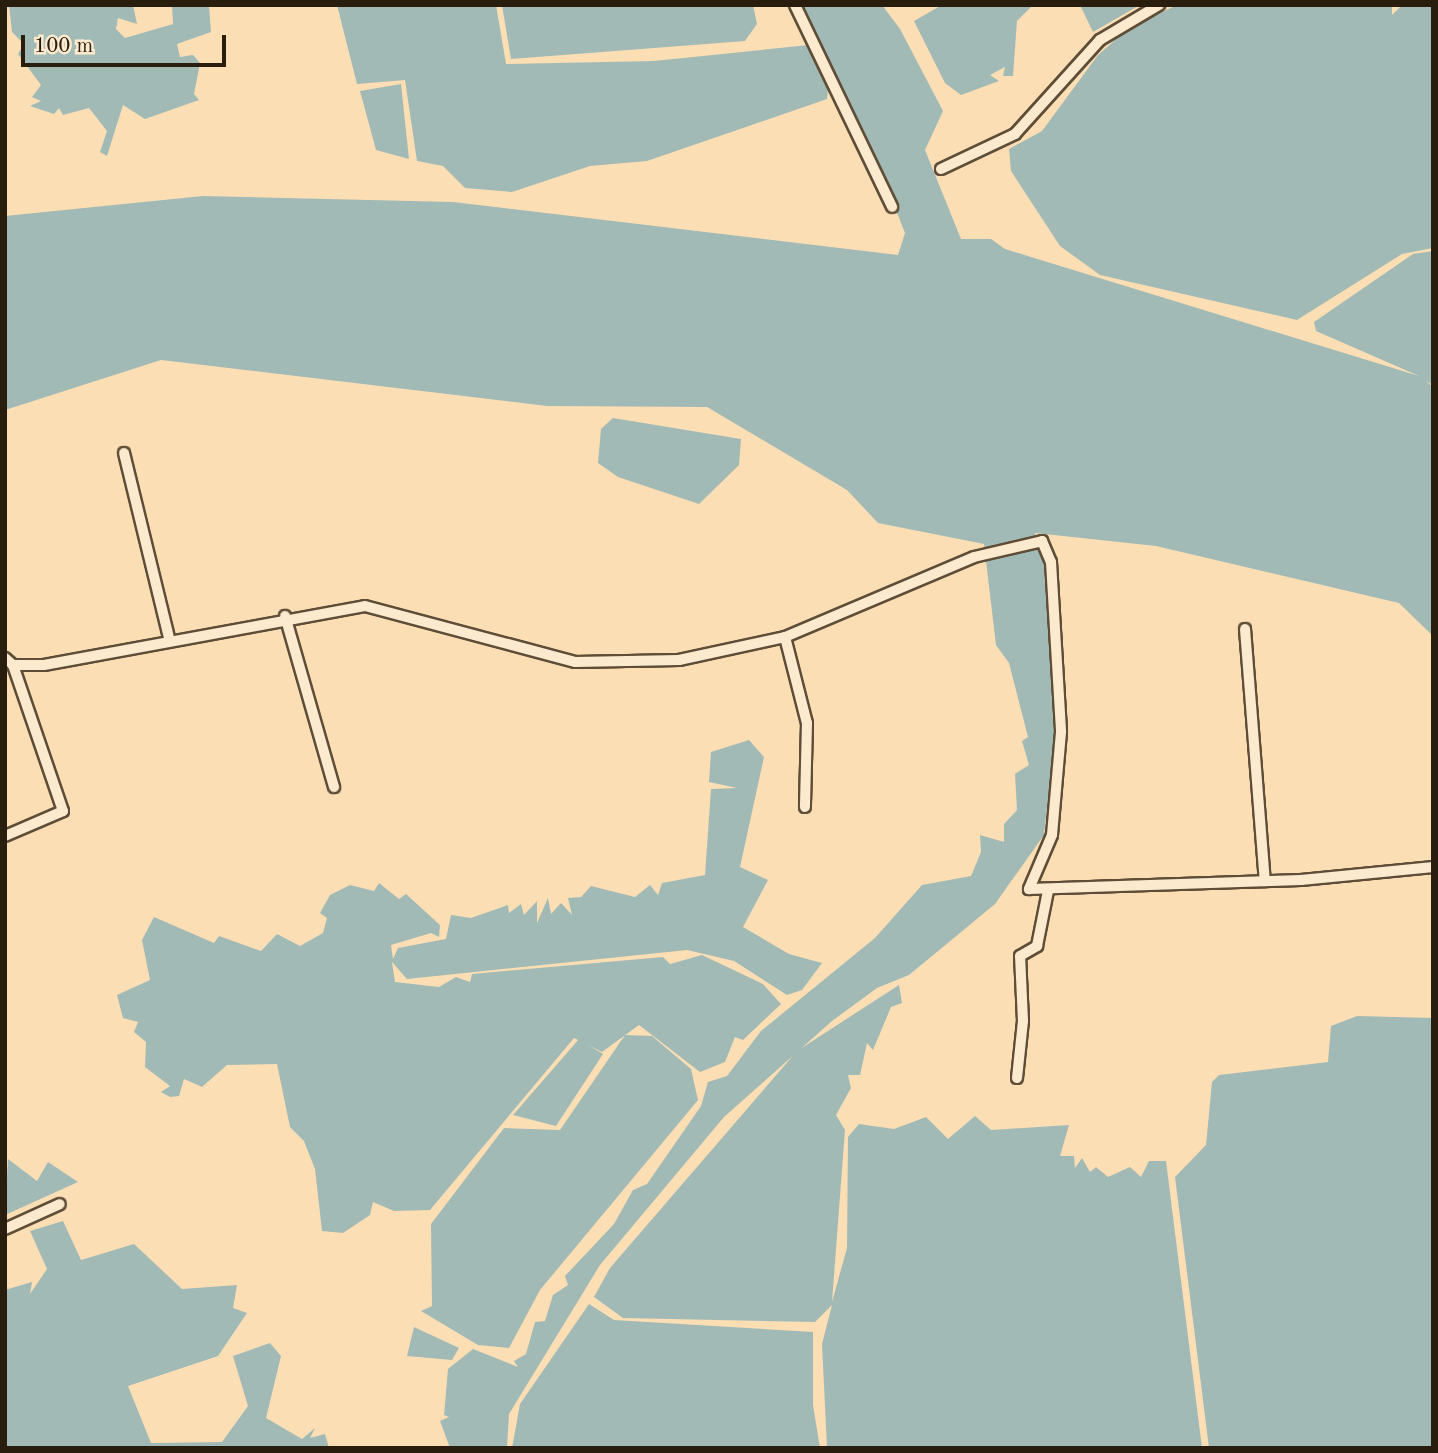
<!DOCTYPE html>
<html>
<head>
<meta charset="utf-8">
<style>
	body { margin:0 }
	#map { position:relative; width:1438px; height:1453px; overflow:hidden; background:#fbdeb4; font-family:"Old Standard TT",serif }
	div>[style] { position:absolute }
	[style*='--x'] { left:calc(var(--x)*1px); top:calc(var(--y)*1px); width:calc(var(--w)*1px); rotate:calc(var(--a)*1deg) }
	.water>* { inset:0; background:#a2bab6 }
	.roads { filter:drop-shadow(2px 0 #5e4d37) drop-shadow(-2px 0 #5e4d37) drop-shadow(0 2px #5e4d37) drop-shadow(0 -2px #5e4d37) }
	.minor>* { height:10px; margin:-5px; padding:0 5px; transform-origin:5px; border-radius:5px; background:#fceace }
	span { translate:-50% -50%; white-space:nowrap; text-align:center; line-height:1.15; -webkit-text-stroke:5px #fceace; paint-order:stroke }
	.frame { position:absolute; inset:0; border:7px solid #291d0d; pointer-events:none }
	.scale { position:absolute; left:21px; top:35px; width:205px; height:32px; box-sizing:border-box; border:4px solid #291d0d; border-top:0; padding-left:9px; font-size:21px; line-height:24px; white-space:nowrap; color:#291d0d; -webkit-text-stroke:5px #fceace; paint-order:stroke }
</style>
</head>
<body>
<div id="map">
	<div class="water">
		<i style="clip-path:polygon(9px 5px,133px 5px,137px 24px,118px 18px,116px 29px,125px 38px,173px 24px,172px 5px,209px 6px,211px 32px,177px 44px,180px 57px,193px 55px,200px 63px,194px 94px,199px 100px,145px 119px,123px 105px,107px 156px,100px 152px,107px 131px,89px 108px,63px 115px,59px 108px,54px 114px,30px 106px,41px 101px,32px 97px,41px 85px,18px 54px,24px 44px,12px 32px)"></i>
		<i style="clip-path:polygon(337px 5px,496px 5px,506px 64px,654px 61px,809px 45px,829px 80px,827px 99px,647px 161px,590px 166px,512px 192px,465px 188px,443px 166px,417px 161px,405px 80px,357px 84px)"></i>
		<i style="clip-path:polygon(502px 5px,753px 5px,757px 24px,745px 41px,511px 59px)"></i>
		<i style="clip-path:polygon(790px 5px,882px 5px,900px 29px,943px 111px,925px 150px,961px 239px,991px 239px,1005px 249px,1419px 376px,1316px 331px,1314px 322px,1413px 254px,1433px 251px,1433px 385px,1426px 381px,1433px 387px,1433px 636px,1399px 603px,1156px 546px,1035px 533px,1045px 562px,1059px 699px,1044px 835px,995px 904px,909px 975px,877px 988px,832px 1021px,724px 1117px,600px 1265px,509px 1414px,507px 1448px,450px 1448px,440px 1421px,449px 1417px,444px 1415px,448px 1369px,473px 1349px,518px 1367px,514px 1361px,526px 1354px,535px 1322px,545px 1321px,553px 1295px,568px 1285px,565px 1276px,614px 1224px,633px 1190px,647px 1184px,701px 1106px,708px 1082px,727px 1076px,761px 1031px,875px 938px,922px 885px,971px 876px,981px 852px,980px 835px,1004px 842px,1004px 824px,1017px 810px,1015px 774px,1029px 765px,1022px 741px,1028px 737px,1009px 663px,996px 645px,984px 544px,878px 523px,847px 490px,707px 407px,547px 406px,161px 360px,5px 410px,5px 216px,203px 196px,453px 202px,898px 255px,905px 233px,872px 149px)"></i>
		<i style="clip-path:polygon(942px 5px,1033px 5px,1017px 21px,1013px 76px,1003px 76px,1005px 67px,990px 75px,999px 81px,961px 95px,945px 83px,914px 21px)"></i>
		<i style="clip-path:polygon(1080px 5px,1140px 5px,1093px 32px)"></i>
		<i style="clip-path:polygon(1177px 5px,1392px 5px,1392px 15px,1402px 5px,1433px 5px,1433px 248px,1402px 254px,1297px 320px,1100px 275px,1060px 246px,1011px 171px,1009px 149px,1042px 131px,1098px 55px,1130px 27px)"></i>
		<i style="clip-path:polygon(401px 84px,409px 159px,376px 150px,360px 91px)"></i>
		<i style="clip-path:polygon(613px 418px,741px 439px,739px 465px,699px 504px,618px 477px,598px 463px,601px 429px)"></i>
		<i style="clip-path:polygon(749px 740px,764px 757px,740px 867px,768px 880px,743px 927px,789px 954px,822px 963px,802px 990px,787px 995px,734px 961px,687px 950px,407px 979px,392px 962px,395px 982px,439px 987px,456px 977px,470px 982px,472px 974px,663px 957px,670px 964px,702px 955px,763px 984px,781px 1004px,743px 1040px,735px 1037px,725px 1062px,700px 1072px,639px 1025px,602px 1052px,574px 1038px,430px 1210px,394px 1211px,373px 1202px,370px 1215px,343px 1233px,322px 1231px,315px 1169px,304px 1141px,290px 1127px,277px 1064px,227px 1065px,202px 1087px,184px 1079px,179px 1096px,170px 1097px,161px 1092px,170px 1086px,145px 1067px,146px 1042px,134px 1032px,138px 1022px,123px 1018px,117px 995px,150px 980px,142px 940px,154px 917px,214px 943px,219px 936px,261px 951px,277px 934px,300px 946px,323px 933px,327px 918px,320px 913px,330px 895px,350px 885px,374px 891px,379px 883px,399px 899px,406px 894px,440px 925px,439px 937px,431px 933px,391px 945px,393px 959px,398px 948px,446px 939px,451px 915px,471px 918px,508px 905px,509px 913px,521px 904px,524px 915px,537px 901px,537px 923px,548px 898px,551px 914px,561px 903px,572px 915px,568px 898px,581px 897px,591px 886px,635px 897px,650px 885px,658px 895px,662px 883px,705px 875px,711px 789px,737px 788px,709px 782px,711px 752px)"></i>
		<i style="clip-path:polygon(899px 985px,902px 1003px,891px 1007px,873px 1050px,867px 1043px,860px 1075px,848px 1075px,851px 1088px,836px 1115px,845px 1130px,832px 1302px,847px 1248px,848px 1137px,859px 1124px,894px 1129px,926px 1117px,948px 1139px,975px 1116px,991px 1130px,1069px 1125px,1060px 1156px,1074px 1156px,1075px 1168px,1082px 1158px,1090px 1172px,1096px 1167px,1108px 1177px,1130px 1167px,1141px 1177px,1149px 1161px,1166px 1161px,1202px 1448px,827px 1448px,822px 1344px,832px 1305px,815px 1322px,623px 1318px,594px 1297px,610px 1268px,797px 1051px)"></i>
		<i style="clip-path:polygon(1357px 1016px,1433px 1018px,1433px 1448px,1209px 1448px,1175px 1177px,1206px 1145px,1212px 1082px,1219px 1075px,1328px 1062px,1331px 1026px)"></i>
		<i style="clip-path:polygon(625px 1035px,652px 1036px,691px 1069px,698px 1100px,540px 1290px,509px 1348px,478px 1345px,421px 1311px,432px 1306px,431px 1224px,504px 1128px,560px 1130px)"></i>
		<i style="clip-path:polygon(579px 1039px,603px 1054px,556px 1126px,513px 1115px)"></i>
		<i style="clip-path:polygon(8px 1159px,37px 1181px,48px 1162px,78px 1182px,5px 1215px)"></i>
		<i style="clip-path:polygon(63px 1221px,81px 1260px,134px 1244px,182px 1289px,237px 1285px,233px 1308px,247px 1313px,218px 1356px,128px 1386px,151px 1443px,222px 1442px,248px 1406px,233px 1356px,270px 1343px,281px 1356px,266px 1418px,302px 1439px,315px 1428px,310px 1438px,325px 1434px,329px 1448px,5px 1448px,5px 1290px,32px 1282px,30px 1294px,47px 1269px,30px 1231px)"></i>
		<i style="clip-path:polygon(589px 1304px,614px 1320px,813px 1332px,813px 1405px,820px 1448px,512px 1448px,520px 1404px)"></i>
		<i style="clip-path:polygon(414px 1327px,459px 1348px,452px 1360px,407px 1356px)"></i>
	</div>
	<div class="roads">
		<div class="minor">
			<i style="--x:795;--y:5;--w:224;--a:64.3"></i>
			<i style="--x:941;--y:169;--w:82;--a:-25.3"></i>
			<i style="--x:1015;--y:134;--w:127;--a:-47.9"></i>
			<i style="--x:1100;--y:40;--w:69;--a:-30.7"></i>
			<i style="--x:124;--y:453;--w:190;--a:76.3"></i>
			<i style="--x:285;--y:616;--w:178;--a:74"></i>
			<i style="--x:1245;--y:629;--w:253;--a:85.5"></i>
			<i style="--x:785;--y:637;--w:89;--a:75.7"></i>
			<i style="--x:807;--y:723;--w:84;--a:91.4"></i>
			<i style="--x:5;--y:658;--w:11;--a:41"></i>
			<i style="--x:13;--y:665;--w:31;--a:0"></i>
			<i style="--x:44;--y:665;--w:326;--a:-10.4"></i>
			<i style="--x:365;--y:606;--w:217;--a:14.9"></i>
			<i style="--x:575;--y:662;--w:104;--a:-1.1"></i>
			<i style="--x:679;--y:660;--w:108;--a:-12.2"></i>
			<i style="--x:785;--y:637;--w:205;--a:-22.9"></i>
			<i style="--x:974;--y:557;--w:70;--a:-13.2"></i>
			<i style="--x:1042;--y:541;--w:23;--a:67"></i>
			<i style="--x:1051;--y:562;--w:170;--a:86.6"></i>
			<i style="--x:1061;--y:732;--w:103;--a:95"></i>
			<i style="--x:1052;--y:835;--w:59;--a:113.1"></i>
			<i style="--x:1029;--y:889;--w:272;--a:-1.9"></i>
			<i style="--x:1301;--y:880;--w:133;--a:-5.6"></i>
			<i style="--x:5;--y:836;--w:63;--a:-23.3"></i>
			<i style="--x:63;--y:811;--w:154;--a:-108.9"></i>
			<i style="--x:1017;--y:1078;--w:57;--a:-84"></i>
			<i style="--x:1023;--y:1021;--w:65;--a:-92.6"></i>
			<i style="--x:1020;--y:956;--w:20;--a:-30"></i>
			<i style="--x:1037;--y:946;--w:56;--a:-78.7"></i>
			<i style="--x:5;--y:1229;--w:60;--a:-24.4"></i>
		</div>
	</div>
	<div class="frame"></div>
	<div class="scale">100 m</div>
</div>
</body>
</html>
